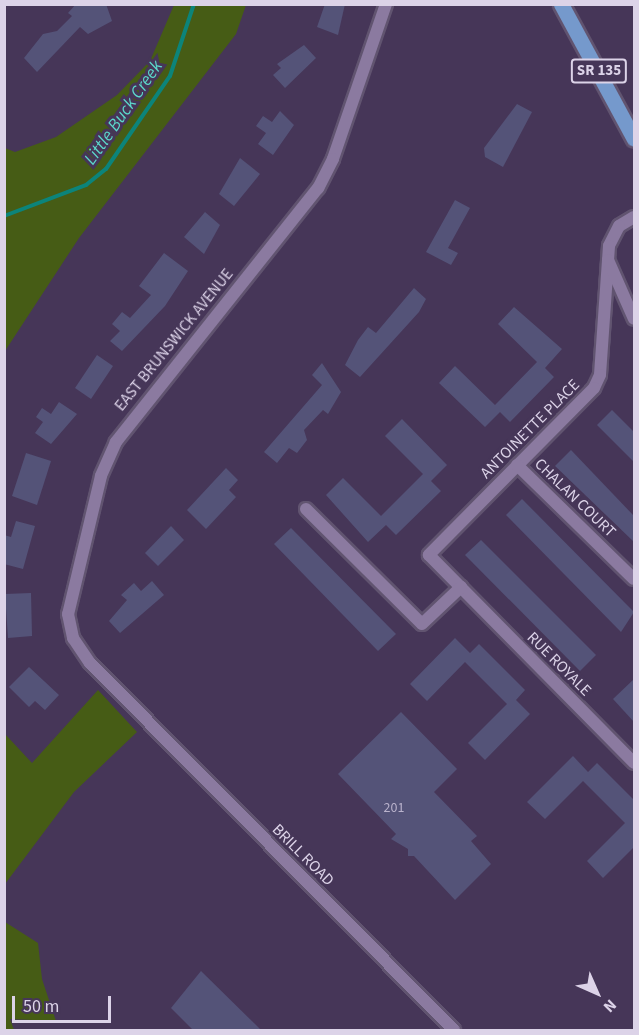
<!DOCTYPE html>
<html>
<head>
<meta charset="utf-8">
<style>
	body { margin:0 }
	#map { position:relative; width:639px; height:1035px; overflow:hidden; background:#463658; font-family:"Source Sans 3",sans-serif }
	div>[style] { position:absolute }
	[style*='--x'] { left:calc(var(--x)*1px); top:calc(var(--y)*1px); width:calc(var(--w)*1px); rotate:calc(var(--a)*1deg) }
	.green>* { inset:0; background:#465c15 }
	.stream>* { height:4px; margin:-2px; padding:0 2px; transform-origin:2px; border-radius:2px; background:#0c847a }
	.building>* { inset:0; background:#545378 }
	.roads { filter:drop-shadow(2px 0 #615470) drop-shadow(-2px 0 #615470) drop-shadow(0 2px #615470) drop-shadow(0 -2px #615470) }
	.minor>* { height:12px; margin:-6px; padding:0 6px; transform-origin:6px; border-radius:6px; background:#8b7aa0 }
	.primary>* { height:15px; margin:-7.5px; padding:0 7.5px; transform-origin:7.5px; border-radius:7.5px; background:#7599cc }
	span { translate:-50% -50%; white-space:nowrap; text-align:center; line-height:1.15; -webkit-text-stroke:6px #463658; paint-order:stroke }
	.number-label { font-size:14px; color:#bab3cc }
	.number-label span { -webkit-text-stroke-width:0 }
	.shield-label span { padding:2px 4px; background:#463658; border:2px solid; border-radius:4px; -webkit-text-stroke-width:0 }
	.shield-label { font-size:15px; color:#dcd3e8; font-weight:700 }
	.street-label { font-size:16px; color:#dcd3e8 }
	.water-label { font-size:18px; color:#5cd9cb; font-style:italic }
	.frame { position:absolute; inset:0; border:6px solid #dcd3e8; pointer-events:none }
	.north { position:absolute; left:567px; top:963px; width:60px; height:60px; -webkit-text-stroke:4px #463658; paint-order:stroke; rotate:135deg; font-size:16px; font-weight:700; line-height:24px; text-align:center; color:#dcd3e8 }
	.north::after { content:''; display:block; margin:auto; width:21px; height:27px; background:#dcd3e8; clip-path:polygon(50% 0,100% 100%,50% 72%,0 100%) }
	.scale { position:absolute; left:12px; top:996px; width:99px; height:27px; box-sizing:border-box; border:3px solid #dcd3e8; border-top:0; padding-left:8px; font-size:18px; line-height:21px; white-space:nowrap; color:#dcd3e8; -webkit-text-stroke:4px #463658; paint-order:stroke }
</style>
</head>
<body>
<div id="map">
	<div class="green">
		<i style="clip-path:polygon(174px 5px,246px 5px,236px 34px,79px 238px,5px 351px,5px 148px,15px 152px,56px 137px,117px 95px,150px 61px)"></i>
		<i style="clip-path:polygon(98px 690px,137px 732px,74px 792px,5px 884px,5px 734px,32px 763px)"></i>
		<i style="clip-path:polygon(5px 922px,38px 943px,42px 979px,56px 1021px,10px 1019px,14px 1030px,5px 1030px)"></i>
	</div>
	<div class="stream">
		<i style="--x:4;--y:216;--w:88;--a:-20.7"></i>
		<i style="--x:86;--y:185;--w:26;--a:-39"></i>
		<i style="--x:106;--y:169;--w:113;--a:-55.5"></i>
		<i style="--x:170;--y:76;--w:76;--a:-71.6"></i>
	</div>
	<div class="building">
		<i style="clip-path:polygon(76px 4px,106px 4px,112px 21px,88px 34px,80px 27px,37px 72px,24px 58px,43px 34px,57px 31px,72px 16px,68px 13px)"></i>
		<i style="clip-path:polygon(325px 4px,345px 4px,338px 35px,317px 27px)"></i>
		<i style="clip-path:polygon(304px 45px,316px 58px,285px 88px,273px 75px,281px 68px,277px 64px)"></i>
		<i style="clip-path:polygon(517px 104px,532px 112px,503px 167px,485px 157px,484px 148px)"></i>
		<i style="clip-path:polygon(280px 111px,294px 125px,273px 155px,258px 144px,266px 133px,256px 126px,263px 116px,272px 122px)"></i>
		<i style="clip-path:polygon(240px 158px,260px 174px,234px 206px,219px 194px)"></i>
		<i style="clip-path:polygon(455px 200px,470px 208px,448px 248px,458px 253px,451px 265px,426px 252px)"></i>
		<i style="clip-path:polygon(205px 212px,220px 225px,204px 254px,184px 237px)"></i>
		<i style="clip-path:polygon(164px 253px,188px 271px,165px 306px,122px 351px,110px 341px,120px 331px,112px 324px,122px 312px,130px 318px,151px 295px,139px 286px)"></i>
		<i style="clip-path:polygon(414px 288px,426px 299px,419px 312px,360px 377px,345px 365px,358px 340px,368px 327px,376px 333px)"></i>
		<i style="clip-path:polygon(514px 307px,562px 349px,545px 368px,554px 377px,510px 422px,500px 412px,485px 427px,439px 383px,455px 366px,495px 405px,537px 362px,498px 324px)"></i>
		<i style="clip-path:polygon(97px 355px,113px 366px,91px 399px,75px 388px)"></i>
		<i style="clip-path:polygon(322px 363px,341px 392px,328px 414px,323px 410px,304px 430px,307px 440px,297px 453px,289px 448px,277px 463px,264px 452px,322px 385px,312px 375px)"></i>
		<i style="clip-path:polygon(59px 402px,77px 414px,51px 444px,35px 433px,43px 422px,36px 417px,42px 408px,51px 414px)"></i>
		<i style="clip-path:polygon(612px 410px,634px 432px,634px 462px,597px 425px)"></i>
		<i style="clip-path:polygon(402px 419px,447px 465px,431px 481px,441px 491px,396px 535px,386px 525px,368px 542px,326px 495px,343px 478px,381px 516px,423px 474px,385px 436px)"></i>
		<i style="clip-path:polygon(571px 450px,634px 516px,634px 542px,555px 466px)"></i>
		<i style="clip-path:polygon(26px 453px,51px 461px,37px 505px,12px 496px)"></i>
		<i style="clip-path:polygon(226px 468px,238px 480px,229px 490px,236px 497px,206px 529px,187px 510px)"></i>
		<i style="clip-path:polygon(522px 499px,634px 612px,621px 632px,506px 515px)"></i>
		<i style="clip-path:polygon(16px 521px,35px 526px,23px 569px,4px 564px,4px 535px,11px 537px)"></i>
		<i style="clip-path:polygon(171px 526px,184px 540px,158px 566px,145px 553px)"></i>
		<i style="clip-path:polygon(291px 528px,396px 634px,378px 651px,274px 544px)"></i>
		<i style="clip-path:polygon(481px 540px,596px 655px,580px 671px,465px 555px)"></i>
		<i style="clip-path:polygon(152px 581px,164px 595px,120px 633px,109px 621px,127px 600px,121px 595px,134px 583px,141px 591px)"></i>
		<i style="clip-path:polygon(31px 593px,32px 636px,8px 638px,5px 594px)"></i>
		<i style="clip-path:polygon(455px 638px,470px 653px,479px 644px,525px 690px,516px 700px,530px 714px,485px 760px,468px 743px,507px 704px,465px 662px,427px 701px,410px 684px)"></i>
		<i style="clip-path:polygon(29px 667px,59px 695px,45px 710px,35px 701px,29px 707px,9px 687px)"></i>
		<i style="clip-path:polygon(634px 679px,634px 722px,613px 699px)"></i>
		<i style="clip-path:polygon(401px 712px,457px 769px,434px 792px,477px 836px,471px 841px,491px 864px,455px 900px,414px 856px,408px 856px,408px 849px,391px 839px,396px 834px,338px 774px)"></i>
		<i style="clip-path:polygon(573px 756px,588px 772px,597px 763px,634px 800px,634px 847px,603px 878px,587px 861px,625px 823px,583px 781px,545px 819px,527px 802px)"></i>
		<i style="clip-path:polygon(201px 971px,261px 1030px,193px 1030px,171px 1008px)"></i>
	</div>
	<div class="roads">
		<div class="minor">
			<i style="--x:386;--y:4;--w:164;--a:108.9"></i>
			<i style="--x:333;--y:159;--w:33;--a:117"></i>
			<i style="--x:318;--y:188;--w:325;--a:128.5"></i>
			<i style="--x:116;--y:442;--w:37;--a:114"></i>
			<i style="--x:101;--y:476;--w:142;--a:103.4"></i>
			<i style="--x:68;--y:614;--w:25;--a:78"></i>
			<i style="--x:73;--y:638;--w:30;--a:56"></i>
			<i style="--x:90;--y:663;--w:517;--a:45.24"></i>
			<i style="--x:634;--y:217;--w:17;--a:149"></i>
			<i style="--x:619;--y:226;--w:22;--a:117"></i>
			<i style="--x:609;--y:246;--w:129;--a:94"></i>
			<i style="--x:600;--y:375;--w:14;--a:115"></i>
			<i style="--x:594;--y:388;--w:235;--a:134.7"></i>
			<i style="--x:429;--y:555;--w:292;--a:45.4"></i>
			<i style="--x:608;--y:260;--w:64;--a:66.2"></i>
			<i style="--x:517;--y:465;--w:163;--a:44.3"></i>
			<i style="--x:306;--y:509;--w:163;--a:44.8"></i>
			<i style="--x:422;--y:624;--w:54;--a:-43.5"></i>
		</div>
		<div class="primary">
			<i style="--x:561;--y:4;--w:153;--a:61.6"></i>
		</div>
	</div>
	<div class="number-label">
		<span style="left:394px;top:808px">201</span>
	</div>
	<div class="shield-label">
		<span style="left:599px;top:71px">SR 135</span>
	</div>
	<div class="street-label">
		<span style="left:174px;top:340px;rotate:-51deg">EAST BRUNSWICK AVENUE</span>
		<span style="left:530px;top:429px;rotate:-45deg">ANTOINETTE PLACE</span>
		<span style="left:575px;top:498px;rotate:44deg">CHALAN COURT</span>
		<span style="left:559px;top:664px;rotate:45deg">RUE ROYALE</span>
		<span style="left:303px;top:855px;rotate:45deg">BRILL ROAD</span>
	</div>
	<div class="water-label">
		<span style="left:124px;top:113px;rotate:-55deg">Little Buck Creek</span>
	</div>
	<div class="frame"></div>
	<div class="north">N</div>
	<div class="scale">50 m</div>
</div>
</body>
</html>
